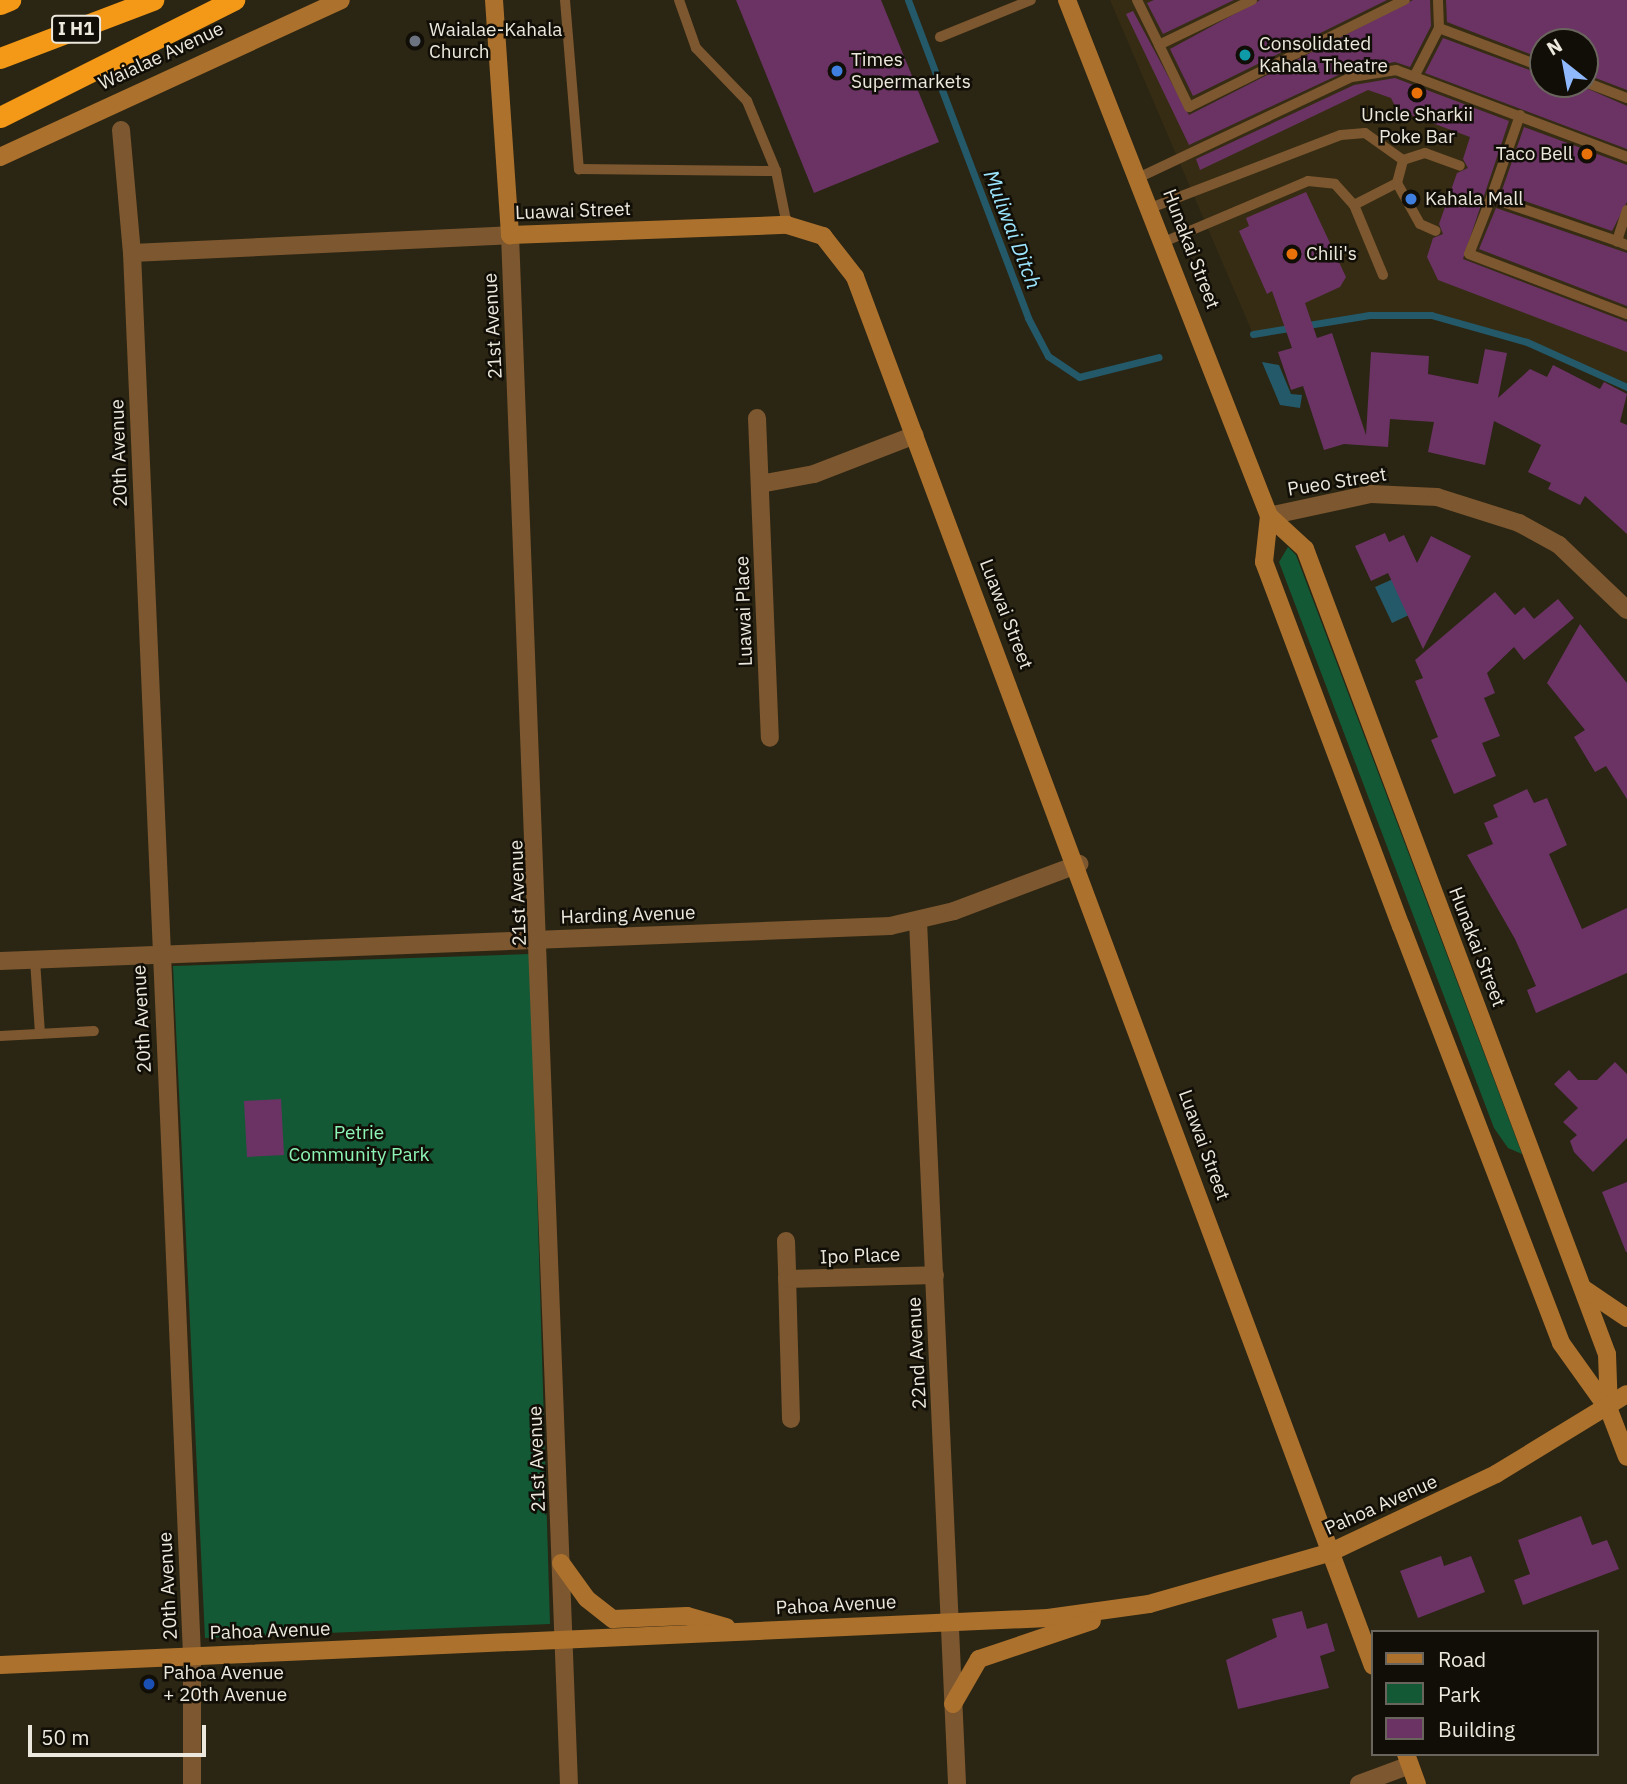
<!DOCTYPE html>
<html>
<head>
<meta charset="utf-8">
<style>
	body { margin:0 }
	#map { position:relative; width:1627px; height:1784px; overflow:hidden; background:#2b2513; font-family:"IBM Plex Sans",sans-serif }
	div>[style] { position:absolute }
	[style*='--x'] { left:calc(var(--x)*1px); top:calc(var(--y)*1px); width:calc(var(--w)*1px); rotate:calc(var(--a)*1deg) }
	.built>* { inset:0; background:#352c13 }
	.green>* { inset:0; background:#135935 }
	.water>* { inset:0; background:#245969 }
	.stream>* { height:7px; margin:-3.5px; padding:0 3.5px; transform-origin:3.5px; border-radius:3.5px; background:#245969 }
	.building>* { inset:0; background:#6a3364 }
	.lane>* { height:10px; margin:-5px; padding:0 5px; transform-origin:5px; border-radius:5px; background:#7c572f }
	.street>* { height:18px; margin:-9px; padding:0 9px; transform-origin:9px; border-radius:9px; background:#7c572f }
	.secondary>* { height:18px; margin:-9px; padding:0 9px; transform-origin:9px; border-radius:9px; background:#ac712d }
	.highway>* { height:21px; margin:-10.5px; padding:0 10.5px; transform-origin:10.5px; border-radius:10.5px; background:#f49817 }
	.dots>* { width:19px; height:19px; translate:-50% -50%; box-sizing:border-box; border:4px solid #110e07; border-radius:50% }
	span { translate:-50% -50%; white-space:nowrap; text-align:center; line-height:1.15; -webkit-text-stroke:5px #110e07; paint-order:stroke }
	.shield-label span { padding:2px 5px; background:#110e07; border:2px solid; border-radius:5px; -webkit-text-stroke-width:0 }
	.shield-label { font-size:18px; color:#ece8dd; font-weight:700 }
	.poi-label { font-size:19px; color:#ece8dd }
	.left { translate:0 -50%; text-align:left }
	.right { translate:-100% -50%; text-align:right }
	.street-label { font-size:19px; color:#ece8dd }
	.park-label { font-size:19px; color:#8df5b5 }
	.water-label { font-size:21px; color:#9de6ff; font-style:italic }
	.legend { position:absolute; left:1371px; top:1630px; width:228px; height:126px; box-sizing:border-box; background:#110e07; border:2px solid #69655d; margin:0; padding:9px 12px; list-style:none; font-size:21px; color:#ece8dd }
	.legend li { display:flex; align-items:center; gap:14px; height:35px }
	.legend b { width:35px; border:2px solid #69655d }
	.north { position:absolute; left:1529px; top:28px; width:70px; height:70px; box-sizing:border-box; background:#110e07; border:2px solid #69655d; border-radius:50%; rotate:329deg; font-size:19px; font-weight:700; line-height:28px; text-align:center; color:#ece8dd }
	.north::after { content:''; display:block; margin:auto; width:24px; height:32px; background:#8fb8fd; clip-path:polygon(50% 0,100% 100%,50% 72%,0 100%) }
	.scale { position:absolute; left:28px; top:1725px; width:178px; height:32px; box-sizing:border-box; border:4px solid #ece8dd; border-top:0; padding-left:9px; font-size:21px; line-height:24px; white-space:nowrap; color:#ece8dd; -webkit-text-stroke:5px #110e07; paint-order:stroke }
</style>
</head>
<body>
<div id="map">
	<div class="built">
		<i style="clip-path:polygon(evenodd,1110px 0,1627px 0,1627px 387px,1527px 342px,1431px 315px,1369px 315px,1253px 334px,1110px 0,1543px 42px,1585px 42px,1585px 84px,1543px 84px,1543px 42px)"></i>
	</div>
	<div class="green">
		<i style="clip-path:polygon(1288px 547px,1296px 555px,1522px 1154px,1508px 1148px,1494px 1128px,1279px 562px)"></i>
		<i style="clip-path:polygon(530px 954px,550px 1624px,205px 1638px,173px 966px)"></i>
	</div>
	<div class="water">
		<i style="clip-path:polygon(1262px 362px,1279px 365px,1291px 394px,1302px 395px,1300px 408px,1280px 405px)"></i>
		<i style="clip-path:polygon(1393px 579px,1409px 615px,1392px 623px,1375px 587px)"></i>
	</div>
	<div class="stream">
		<i style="--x:908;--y:0;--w:340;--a:69.3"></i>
		<i style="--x:1028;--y:318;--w:43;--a:62.2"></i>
		<i style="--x:1048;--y:356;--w:37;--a:34"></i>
		<i style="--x:1079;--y:377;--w:82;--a:-14"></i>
		<i style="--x:1253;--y:334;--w:118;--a:-9.3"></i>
		<i style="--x:1369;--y:315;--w:62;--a:0"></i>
		<i style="--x:1431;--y:315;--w:100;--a:15.7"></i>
		<i style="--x:1527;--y:342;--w:110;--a:24.2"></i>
	</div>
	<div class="building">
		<i style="clip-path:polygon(736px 0,881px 0,939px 142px,814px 193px)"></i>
		<i style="clip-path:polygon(1154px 0,1234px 0,1163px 34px,1147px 3px)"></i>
		<i style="clip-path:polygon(1260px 0,1387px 0,1193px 96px,1170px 49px)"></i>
		<i style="clip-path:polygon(1413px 0,1430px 0,1431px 26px,1410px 67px,1395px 62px,1349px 70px,1189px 145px,1126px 14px,1133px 11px,1189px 115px)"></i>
		<i style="clip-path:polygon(1446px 0,1627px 0,1627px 90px,1585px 74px,1585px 42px,1543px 42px,1543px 59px,1447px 22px)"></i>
		<i style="clip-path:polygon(1443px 38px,1543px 75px,1543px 84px,1577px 84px,1627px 106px,1627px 149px,1425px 73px)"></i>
		<i style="clip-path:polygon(1395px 78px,1509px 121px,1463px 259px,1627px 322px,1627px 352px,1438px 280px,1427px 257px,1433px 238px,1443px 234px,1439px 224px,1457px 173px,1468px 168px,1463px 159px,1470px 137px,1397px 110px,1391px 98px,1368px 90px,1200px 170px,1196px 159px,1354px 85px)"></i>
		<i style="clip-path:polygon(1524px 127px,1627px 165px,1627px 202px,1612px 231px,1501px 193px)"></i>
		<i style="clip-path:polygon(1306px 192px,1346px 277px,1340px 287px,1305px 303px,1317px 338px,1332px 333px,1366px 435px,1371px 352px,1429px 356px,1428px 374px,1478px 384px,1485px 349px,1507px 353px,1498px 398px,1530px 369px,1547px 377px,1553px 365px,1600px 389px,1604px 382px,1627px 394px,1620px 422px,1627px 425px,1627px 534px,1585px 496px,1580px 505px,1548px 489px,1551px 483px,1528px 472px,1541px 445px,1494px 421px,1485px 465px,1428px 452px,1434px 422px,1390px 419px,1388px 447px,1344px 444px,1324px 450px,1303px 386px,1291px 390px,1278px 352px,1292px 348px,1272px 291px,1267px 294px,1239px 231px,1249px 226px,1246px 218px)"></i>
		<i style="clip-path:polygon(1496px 208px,1627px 253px,1627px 306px,1479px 249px)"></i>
		<i style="clip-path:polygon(1385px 533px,1389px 542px,1404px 535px,1417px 563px,1431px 536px,1471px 556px,1423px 649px,1388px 573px,1371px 581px,1355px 546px)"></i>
		<i style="clip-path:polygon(1495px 592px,1515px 615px,1524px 607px,1534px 619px,1558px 599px,1574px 618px,1524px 660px,1514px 647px,1487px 673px,1495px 693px,1484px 698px,1500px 736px,1482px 743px,1496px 776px,1454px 794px,1431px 740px,1438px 737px,1415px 681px,1423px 678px,1415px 660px)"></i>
		<i style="clip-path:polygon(1580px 624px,1627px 683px,1627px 799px,1606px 766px,1595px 772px,1574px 737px,1585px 730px,1547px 683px)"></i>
		<i style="clip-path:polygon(1527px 789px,1534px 803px,1547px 798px,1567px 845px,1549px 854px,1582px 929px,1627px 908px,1627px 973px,1536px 1013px,1527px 990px,1536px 986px,1515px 939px,1467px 855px,1493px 844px,1484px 823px,1498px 817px,1493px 805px)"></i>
		<i style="clip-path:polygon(1615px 1062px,1627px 1074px,1627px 1138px,1593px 1172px,1574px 1152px,1570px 1141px,1577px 1135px,1563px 1122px,1578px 1108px,1554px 1084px,1569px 1070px,1578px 1080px,1597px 1080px)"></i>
		<i style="clip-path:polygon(281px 1099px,284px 1155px,247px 1157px,244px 1101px)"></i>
		<i style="clip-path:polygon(1627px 1182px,1627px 1252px,1626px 1252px,1602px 1192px)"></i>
		<i style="clip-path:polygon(1581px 1516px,1592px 1545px,1607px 1540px,1619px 1569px,1523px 1605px,1514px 1580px,1530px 1574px,1518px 1540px)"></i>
		<i style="clip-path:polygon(1441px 1556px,1444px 1566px,1471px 1556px,1485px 1592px,1418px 1618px,1400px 1571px)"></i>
		<i style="clip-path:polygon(1302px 1611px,1307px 1629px,1327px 1623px,1335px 1651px,1320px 1656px,1329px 1688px,1238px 1709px,1226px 1660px,1277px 1637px,1272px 1619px)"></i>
	</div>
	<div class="lane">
		<i style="--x:565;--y:0;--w:170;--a:85.3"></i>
		<i style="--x:579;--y:169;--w:197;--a:0.6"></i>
		<i style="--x:679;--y:0;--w:51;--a:70.5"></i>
		<i style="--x:696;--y:48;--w:74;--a:46.1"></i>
		<i style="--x:747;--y:101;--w:76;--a:67.5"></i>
		<i style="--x:776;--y:171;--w:55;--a:78.5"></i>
		<i style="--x:1137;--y:0;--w:50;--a:63.9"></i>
		<i style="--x:1252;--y:0;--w:103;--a:154.2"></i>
		<i style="--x:1159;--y:45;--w:69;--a:64.2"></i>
		<i style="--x:1189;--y:107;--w:241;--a:-26.4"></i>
		<i style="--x:1438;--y:0;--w:28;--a:88"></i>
		<i style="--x:940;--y:37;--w:98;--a:-22.1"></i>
		<i style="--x:1415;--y:75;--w:53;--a:-62.9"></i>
		<i style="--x:1439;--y:28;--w:111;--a:20.6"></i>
		<i style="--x:1585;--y:82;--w:45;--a:20.9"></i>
		<i style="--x:1403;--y:160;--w:23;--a:-18"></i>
		<i style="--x:1425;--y:153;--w:37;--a:20"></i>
		<i style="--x:1140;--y:177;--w:234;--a:-25.3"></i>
		<i style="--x:1352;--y:77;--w:45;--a:-9"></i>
		<i style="--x:1396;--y:70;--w:247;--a:20.6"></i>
		<i style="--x:1397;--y:183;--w:47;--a:60.7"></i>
		<i style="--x:1420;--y:224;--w:17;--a:24"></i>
		<i style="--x:1491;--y:198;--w:88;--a:-70.7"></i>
		<i style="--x:1153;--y:207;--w:201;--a:-21"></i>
		<i style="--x:1341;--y:135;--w:24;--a:-5"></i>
		<i style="--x:1365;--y:133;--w:47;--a:35.4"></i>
		<i style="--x:1627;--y:210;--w:33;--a:108"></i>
		<i style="--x:1617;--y:241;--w:11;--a:22"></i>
		<i style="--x:1166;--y:241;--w:154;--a:-22.9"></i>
		<i style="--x:1308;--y:181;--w:27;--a:6"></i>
		<i style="--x:1335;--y:184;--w:28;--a:48"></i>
		<i style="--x:1617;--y:241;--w:133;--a:-161.2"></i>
		<i style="--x:1491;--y:198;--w:60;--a:111.4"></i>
		<i style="--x:1469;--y:254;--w:169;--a:20.8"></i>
		<i style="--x:1383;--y:275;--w:76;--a:-112.5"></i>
		<i style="--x:1354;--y:205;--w:48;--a:-27.1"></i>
		<i style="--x:1397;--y:183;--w:24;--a:-75"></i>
		<i style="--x:35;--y:960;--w:74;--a:86.1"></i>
		<i style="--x:0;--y:1036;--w:94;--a:-3"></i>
	</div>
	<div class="street">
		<i style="--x:121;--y:130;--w:123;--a:84.9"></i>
		<i style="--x:132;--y:253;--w:1403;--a:87.55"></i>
		<i style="--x:192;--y:1655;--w:129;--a:90"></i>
		<i style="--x:132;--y:253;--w:378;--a:-2.7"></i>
		<i style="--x:510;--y:235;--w:1550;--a:87.82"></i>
		<i style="--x:757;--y:418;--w:320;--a:87.7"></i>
		<i style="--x:760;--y:484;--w:55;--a:-10.5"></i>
		<i style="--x:814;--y:474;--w:108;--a:-21.1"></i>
		<i style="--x:1269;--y:516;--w:104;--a:-12.2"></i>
		<i style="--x:1371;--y:494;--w:66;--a:2.6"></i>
		<i style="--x:1437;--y:497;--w:86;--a:17.6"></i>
		<i style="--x:1519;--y:523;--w:46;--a:28.8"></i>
		<i style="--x:1559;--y:545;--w:94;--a:43.7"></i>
		<i style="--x:918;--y:921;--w:864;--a:87.41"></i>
		<i style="--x:0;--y:961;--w:891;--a:-2.25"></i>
		<i style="--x:890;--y:926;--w:66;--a:-13.2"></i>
		<i style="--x:954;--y:911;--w:134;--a:-20.6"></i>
		<i style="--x:786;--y:1241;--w:38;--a:88"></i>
		<i style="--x:791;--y:1419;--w:140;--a:-91.6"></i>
		<i style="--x:787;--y:1279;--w:148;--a:-1.5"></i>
		<i style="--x:1359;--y:1784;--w:54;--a:-20.4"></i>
	</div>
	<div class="secondary">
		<i style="--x:494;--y:0;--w:236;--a:86.1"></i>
		<i style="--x:510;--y:235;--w:277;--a:-2.1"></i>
		<i style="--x:787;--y:225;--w:38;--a:17"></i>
		<i style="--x:823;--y:236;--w:52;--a:52"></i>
		<i style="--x:855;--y:277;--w:1482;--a:69.55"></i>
		<i style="--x:1067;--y:0;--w:554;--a:68.62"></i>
		<i style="--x:1269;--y:516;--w:49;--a:42.5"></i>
		<i style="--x:1305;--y:549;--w:860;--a:69.44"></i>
		<i style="--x:1607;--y:1354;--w:56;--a:88"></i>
		<i style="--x:0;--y:157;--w:375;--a:-24.7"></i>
		<i style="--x:1269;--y:516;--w:46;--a:96.2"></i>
		<i style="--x:1264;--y:562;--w:389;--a:69.4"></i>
		<i style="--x:1401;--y:926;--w:447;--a:69"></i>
		<i style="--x:1561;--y:1343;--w:82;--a:54.4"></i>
		<i style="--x:1609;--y:1410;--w:50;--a:69"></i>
		<i style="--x:1584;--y:1289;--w:52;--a:34"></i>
		<i style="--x:561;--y:1563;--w:44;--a:54.2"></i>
		<i style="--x:587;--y:1599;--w:33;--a:38"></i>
		<i style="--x:613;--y:1619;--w:74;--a:-2.3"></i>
		<i style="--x:687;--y:1616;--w:41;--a:15.8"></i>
		<i style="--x:0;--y:1665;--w:1049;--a:-2.57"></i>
		<i style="--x:1048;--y:1618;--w:102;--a:-7.9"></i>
		<i style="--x:1149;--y:1604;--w:189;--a:-15.9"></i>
		<i style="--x:1331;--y:1552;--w:183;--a:-25.3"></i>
		<i style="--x:1496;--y:1474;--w:153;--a:-31.4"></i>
		<i style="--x:953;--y:1704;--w:52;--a:-60"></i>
		<i style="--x:979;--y:1659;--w:119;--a:-18.6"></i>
		<i style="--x:1406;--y:1754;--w:32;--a:70"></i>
	</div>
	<div class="highway">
		<i style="--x:0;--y:4;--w:11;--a:-22"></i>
		<i style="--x:0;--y:58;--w:164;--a:-20.8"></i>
		<i style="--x:0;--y:117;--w:262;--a:-26.6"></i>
	</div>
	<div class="dots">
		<i style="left:415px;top:41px;background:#6b7280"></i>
		<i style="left:1245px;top:55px;background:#0f9aa8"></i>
		<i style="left:837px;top:71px;background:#3f7fe0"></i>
		<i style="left:1417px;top:93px;background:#e8710a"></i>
		<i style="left:1587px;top:154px;background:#e8710a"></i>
		<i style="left:1411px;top:199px;background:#3f7fe0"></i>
		<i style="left:1292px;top:254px;background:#e8710a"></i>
		<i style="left:149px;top:1684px;background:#1a4fb4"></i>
	</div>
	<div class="shield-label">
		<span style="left:76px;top:29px">I H1</span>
	</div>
	<div class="poi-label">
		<span class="left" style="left:429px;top:41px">Waialae-Kahala<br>Church</span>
		<span class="left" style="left:1259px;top:55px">Consolidated<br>Kahala Theatre</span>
		<span class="left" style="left:851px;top:71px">Times<br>Supermarkets</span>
		<span style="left:1417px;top:126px">Uncle Sharkii<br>Poke Bar</span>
		<span class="right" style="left:1573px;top:154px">Taco Bell</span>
		<span class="left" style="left:1425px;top:199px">Kahala Mall</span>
		<span class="left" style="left:1306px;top:254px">Chili's</span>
		<span class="left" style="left:163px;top:1684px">Pahoa Avenue<br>+ 20th Avenue</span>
	</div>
	<div class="street-label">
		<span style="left:161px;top:56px;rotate:-25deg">Waialae Avenue</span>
		<span style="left:573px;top:211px;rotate:-2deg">Luawai Street</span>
		<span style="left:1191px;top:249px;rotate:69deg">Hunakai Street</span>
		<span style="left:493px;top:326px;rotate:-93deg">21st Avenue</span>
		<span style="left:119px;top:453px;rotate:-92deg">20th Avenue</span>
		<span style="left:1337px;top:482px;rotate:-9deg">Pueo Street</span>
		<span style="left:744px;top:611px;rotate:-92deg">Luawai Place</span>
		<span style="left:1006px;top:614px;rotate:69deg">Luawai Street</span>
		<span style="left:518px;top:893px;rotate:-92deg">21st Avenue</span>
		<span style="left:628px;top:915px;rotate:-2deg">Harding Avenue</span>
		<span style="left:1477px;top:947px;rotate:69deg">Hunakai Street</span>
		<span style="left:142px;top:1019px;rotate:-93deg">20th Avenue</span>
		<span style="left:1204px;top:1145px;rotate:70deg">Luawai Street</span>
		<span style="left:860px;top:1256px;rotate:-2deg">Ipo Place</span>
		<span style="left:917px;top:1353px;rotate:-93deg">22nd Avenue</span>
		<span style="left:537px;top:1459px;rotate:-92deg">21st Avenue</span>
		<span style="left:1381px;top:1505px;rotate:-24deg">Pahoa Avenue</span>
		<span style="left:168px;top:1586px;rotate:-93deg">20th Avenue</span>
		<span style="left:836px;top:1605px;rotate:-3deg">Pahoa Avenue</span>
		<span style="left:270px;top:1631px;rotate:-2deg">Pahoa Avenue</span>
	</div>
	<div class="park-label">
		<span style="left:359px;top:1144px">Petrie<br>Community Park</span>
	</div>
	<div class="water-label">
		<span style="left:1013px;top:229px;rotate:69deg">Muliwai Ditch</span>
	</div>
	<ul class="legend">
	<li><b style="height:9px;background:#ac712d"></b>Road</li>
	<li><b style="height:19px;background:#135935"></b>Park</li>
	<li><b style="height:19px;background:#6a3364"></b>Building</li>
	</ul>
	<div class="north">N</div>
	<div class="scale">50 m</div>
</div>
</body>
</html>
